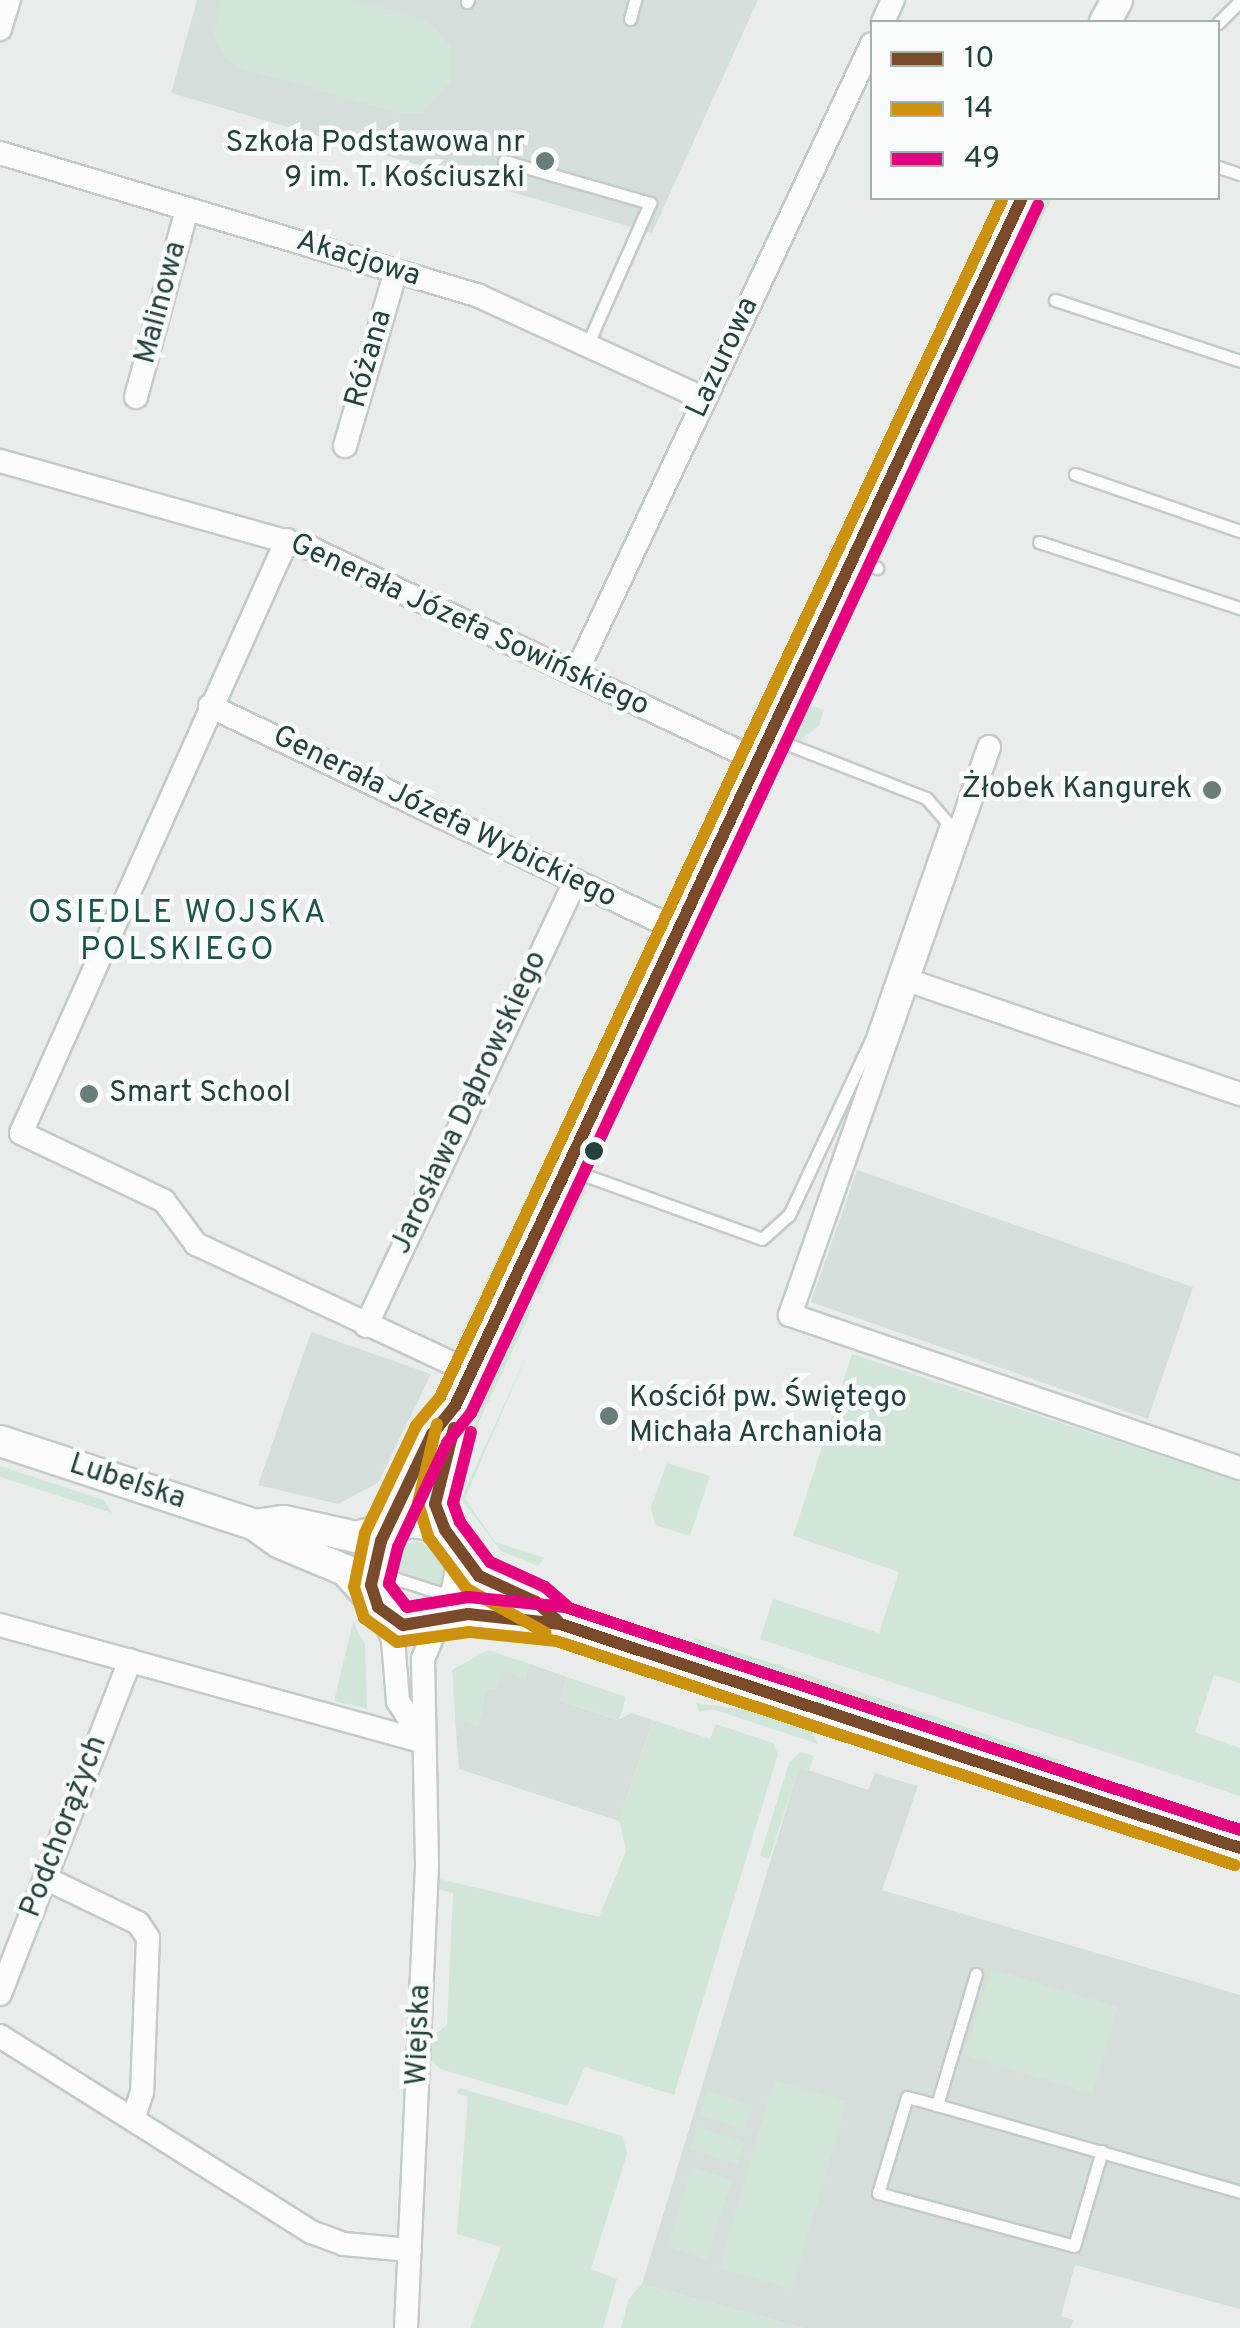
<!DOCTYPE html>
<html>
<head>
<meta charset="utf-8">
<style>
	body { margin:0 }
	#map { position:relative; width:1240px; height:2328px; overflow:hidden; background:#e8edeb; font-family:Overpass,sans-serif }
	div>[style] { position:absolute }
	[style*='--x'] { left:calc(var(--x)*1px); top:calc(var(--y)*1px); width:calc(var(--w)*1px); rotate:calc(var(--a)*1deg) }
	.built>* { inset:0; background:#d6dedb }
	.green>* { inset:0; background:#d1e6d8 }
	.roads { filter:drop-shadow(2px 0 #c5cac8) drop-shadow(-2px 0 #c5cac8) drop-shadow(0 2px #c5cac8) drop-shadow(0 -2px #c5cac8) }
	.service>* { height:11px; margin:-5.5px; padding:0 5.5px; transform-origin:5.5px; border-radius:5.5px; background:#fcfcfc }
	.minor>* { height:22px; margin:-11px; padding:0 11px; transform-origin:11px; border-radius:11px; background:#fcfcfc }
	.tertiary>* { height:30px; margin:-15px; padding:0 15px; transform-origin:15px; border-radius:15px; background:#fcfcfc }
	.bus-1>* { height:12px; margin:-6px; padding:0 6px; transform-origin:6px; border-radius:6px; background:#7a4b2a }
	.bus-2>* { height:12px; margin:-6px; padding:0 6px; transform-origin:6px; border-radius:6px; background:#cd920c }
	.bus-3>* { height:12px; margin:-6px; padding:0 6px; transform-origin:6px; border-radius:6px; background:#e5007d }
	.dots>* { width:28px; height:28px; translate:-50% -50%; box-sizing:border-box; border:5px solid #f7fbf9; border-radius:50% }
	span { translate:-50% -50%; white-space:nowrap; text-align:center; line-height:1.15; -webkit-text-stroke:9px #f7fbf9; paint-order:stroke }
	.poi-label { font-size:30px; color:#24423a }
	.right { translate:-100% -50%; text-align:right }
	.left { translate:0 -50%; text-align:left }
	.street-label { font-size:30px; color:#24423a }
	.neighbourhood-label { font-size:32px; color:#1f5548; letter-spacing:2.5px }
	.legend { position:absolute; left:870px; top:20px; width:350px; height:180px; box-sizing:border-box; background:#f7fbf9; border:2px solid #a3b1ad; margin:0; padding:12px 18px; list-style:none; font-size:30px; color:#24423a }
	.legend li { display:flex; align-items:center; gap:20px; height:50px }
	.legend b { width:50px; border:2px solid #a3b1ad }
</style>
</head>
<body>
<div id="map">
	<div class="built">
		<i style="clip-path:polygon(197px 0,758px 0,652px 233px,171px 93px)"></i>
		<i style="clip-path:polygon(857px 1170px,1193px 1287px,1148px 1419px,811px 1302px)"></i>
		<i style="clip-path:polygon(311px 1332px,431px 1374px,378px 1483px,338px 1504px,258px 1485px)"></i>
		<i style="clip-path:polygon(530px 1664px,567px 1677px,560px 1701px,618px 1720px,631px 1713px,653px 1720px,619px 1821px,459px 1769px,455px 1718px,478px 1725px,485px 1691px,503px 1670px,525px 1678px)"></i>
		<i style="clip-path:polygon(799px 1767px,868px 1790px,875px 1773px,918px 1786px,882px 1890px,1240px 1995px,1240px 2309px,1075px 2265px,1061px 2316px,1073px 2320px,1071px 2328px,803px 2328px,642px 2284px)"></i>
	</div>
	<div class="green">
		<i style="clip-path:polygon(221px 0,354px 0,429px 21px,451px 47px,451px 81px,422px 113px,402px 114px,243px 69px,225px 57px,214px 35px)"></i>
		<i style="clip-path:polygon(1043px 198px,1052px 198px,880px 560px,875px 554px)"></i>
		<i style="clip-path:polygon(852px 601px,858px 604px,809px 704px,824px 710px,819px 726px,798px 742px,794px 734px,807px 697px)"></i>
		<i style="clip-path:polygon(784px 755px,690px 965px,679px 961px,770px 770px)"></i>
		<i style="clip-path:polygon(640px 958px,649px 959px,452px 1353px)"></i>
		<i style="clip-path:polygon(587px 1188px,538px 1295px,532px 1277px,566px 1199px)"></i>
		<i style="clip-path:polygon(524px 1309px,532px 1309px,453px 1477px,516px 1317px)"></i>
		<i style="clip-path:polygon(529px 1350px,465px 1498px,495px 1542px,545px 1558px,538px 1566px,501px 1551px,461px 1499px)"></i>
		<i style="clip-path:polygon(852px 1354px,1240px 1482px,1240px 1683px,1214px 1675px,1195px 1732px,1240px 1748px,1240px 1796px,760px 1639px,773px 1599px,879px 1633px,899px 1572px,793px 1536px)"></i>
		<i style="clip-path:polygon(667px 1463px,710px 1476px,690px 1536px,655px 1525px,651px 1507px)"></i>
		<i style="clip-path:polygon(0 1466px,104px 1500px,112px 1513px,0 1477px)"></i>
		<i style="clip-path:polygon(417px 1541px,442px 1553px,449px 1570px,446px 1588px,384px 1568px,399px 1546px)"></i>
		<i style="clip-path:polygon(353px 1622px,365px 1644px,367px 1709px,334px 1701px)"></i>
		<i style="clip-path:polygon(692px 1637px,934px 1716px,1068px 1763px,1044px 1761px,702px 1649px)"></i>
		<i style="clip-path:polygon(488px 1650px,530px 1664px,525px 1678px,503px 1671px,497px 1688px,485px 1691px,478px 1726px,455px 1718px,452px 1670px)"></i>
		<i style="clip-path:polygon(567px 1677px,626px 1697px,619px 1720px,560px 1701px)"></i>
		<i style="clip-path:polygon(696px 1703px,747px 1710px,811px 1731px,818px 1744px,712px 1709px,699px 1712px)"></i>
		<i style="clip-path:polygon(653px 1720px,710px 1739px,716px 1724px,773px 1743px,778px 1754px,674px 2095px,585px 2067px,567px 2106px,440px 2069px,431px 2059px,432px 2036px,447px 2025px,453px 1893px,438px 1889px,440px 1879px,599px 1917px,626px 1851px,619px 1821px)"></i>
		<i style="clip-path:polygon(800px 1752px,814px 1756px,809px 1771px,799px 1768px,769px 1859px,760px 1856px,789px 1763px)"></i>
		<i style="clip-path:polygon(991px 1969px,1118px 2007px,1092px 2094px,965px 2055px)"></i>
		<i style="clip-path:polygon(774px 2080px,847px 2101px,792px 2289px,719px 2268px)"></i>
		<i style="clip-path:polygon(460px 2088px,623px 2136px,627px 2154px,591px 2269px,617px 2279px,603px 2328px,470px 2328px,501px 2247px,457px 2234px,468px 2097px,456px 2093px)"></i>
		<i style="clip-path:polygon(707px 2090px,753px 2105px,745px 2130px,699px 2115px)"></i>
		<i style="clip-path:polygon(697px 2127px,745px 2142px,737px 2164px,690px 2149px)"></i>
		<i style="clip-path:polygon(692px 2167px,732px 2180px,707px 2259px,667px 2246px)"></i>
		<i style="clip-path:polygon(642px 2284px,803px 2328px,621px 2328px,629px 2298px)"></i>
	</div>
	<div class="roads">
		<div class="service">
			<i style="--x:467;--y:2;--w:2;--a:-63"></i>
			<i style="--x:630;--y:19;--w:20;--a:-75"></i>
			<i style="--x:1218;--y:23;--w:31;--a:-45"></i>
			<i style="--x:504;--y:161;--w:152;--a:16"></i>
			<i style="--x:650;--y:203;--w:153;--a:113.9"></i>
			<i style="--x:1218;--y:167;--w:23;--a:18"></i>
			<i style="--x:1055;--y:300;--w:195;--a:18.2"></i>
			<i style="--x:1075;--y:474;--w:175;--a:19.1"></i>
			<i style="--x:1039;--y:542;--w:212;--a:18.2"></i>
			<i style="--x:856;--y:559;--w:23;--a:23"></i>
			<i style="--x:568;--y:1169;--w:206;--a:19.8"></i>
			<i style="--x:762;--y:1239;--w:36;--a:-42"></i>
			<i style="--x:789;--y:1215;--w:193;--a:-64.9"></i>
			<i style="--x:871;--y:1040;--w:231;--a:-70.8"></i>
			<i style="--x:947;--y:822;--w:32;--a:-131"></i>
			<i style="--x:926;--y:798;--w:165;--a:-158.7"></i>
			<i style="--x:375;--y:1572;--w:82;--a:17.8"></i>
			<i style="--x:976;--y:1974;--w:137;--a:106.6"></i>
			<i style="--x:937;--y:2105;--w:315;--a:16"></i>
			<i style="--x:937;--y:2105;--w:31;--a:-165"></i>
			<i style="--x:907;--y:2097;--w:100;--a:106.8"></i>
			<i style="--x:878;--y:2193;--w:203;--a:15.1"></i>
			<i style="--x:1074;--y:2246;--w:99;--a:-73.6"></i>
		</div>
		<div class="minor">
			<i style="--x:883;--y:22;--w:24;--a:-66"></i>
			<i style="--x:0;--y:29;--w:30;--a:-73"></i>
			<i style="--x:0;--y:153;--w:500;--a:16.6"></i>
			<i style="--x:479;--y:296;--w:248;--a:24.5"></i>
			<i style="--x:136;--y:397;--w:195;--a:-74.8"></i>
			<i style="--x:345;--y:446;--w:182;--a:-73.8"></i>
			<i style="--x:0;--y:461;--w:322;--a:15.7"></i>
			<i style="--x:310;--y:548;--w:496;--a:25.4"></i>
			<i style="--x:287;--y:540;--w:650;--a:114.16"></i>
			<i style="--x:21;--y:1133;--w:158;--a:25.4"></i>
			<i style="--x:164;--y:1201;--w:54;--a:53.3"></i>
			<i style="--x:196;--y:1244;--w:302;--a:25"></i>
			<i style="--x:576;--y:673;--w:695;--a:-64.8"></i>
			<i style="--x:210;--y:706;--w:519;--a:25.58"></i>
			<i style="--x:989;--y:747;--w:602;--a:109.31"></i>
			<i style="--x:790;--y:1315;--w:475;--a:18.8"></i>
			<i style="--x:907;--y:980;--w:352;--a:18.9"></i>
			<i style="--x:366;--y:1326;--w:492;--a:-64.8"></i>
			<i style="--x:383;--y:1613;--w:29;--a:70"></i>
			<i style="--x:393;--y:1640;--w:61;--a:85.3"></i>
			<i style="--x:398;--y:1701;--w:49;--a:57.6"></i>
			<i style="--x:0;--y:1625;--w:440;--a:15.4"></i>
			<i style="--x:45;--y:1878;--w:103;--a:25.8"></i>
			<i style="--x:138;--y:1923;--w:18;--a:56"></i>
			<i style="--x:148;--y:1938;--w:154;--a:92.2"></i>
			<i style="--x:142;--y:2092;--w:29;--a:108"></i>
			<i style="--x:0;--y:1994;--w:358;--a:-68.7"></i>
			<i style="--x:0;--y:2036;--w:368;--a:32.2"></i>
			<i style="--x:311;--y:2232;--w:35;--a:20"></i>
			<i style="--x:344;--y:2244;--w:66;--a:5.2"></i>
			<i style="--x:406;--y:2328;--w:462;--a:-87.4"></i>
			<i style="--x:427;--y:1866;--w:207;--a:-91.1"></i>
			<i style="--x:423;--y:1659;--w:41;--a:-67.2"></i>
		</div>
		<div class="tertiary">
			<i style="--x:1105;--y:22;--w:25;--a:-61"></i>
			<i style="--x:1022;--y:198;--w:1334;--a:115.14"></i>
			<i style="--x:455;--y:1406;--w:36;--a:129"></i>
			<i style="--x:432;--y:1434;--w:119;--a:115.5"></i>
			<i style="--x:381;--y:1541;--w:45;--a:102.8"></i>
			<i style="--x:371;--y:1585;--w:23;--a:72"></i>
			<i style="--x:378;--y:1607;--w:31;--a:36"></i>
			<i style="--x:403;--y:1625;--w:66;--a:-9.6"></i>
			<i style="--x:468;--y:1614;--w:93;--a:6.2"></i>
			<i style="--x:560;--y:1624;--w:716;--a:18.23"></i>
			<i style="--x:0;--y:1441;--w:268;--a:18.2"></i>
			<i style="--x:255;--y:1525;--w:31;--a:36"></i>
			<i style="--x:280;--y:1543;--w:70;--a:22.6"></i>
			<i style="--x:345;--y:1570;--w:46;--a:47.6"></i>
			<i style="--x:255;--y:1525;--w:29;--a:-8"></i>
			<i style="--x:284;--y:1521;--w:74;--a:12.5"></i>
			<i style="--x:356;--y:1537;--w:57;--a:-15.3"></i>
			<i style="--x:411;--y:1522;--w:28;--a:8"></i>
			<i style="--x:439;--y:1526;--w:22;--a:43"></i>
			<i style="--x:455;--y:1541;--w:22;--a:72"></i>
			<i style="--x:462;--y:1562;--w:29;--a:100"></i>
			<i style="--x:457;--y:1591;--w:35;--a:121"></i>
			<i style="--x:445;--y:1530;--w:28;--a:-111"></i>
			<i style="--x:435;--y:1504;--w:100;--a:-78.5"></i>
			<i style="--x:462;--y:1555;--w:27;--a:51"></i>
			<i style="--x:479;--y:1576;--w:63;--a:24.5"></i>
			<i style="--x:536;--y:1602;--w:33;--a:43"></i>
		</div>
	</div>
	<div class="bus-1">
		<i style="--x:1022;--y:198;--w:1334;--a:115.14"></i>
		<i style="--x:455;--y:1406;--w:36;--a:129"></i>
		<i style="--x:432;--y:1434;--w:119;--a:115.5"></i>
		<i style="--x:381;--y:1541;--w:45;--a:102.8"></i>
		<i style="--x:371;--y:1585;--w:23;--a:72"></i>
		<i style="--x:378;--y:1607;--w:31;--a:36"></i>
		<i style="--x:403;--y:1625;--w:66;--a:-9.6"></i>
		<i style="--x:468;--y:1614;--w:93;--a:6.2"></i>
		<i style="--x:560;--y:1624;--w:716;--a:18.23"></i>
		<i style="--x:454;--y:1428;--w:78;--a:104"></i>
		<i style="--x:435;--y:1504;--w:28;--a:69"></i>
		<i style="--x:445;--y:1530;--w:57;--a:53.5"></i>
		<i style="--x:479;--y:1576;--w:63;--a:24.5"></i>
		<i style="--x:536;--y:1602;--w:28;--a:41"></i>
	</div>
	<div class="bus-2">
		<i style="--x:1003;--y:198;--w:1325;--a:115.15"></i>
		<i style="--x:440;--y:1397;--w:38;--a:130"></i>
		<i style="--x:416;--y:1426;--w:119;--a:115.5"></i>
		<i style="--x:365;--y:1533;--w:55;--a:101.5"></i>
		<i style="--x:354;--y:1587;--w:33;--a:72"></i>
		<i style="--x:364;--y:1618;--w:41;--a:36"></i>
		<i style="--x:397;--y:1642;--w:73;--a:-7.9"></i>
		<i style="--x:469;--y:1632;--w:87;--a:5.9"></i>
		<i style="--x:556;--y:1641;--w:715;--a:18.26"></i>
		<i style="--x:437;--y:1424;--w:81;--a:103.5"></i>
		<i style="--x:418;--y:1503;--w:37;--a:73"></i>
		<i style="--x:429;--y:1538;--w:64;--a:53.3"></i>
		<i style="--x:467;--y:1589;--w:90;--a:29.1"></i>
	</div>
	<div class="bus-3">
		<i style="--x:1038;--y:205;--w:1334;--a:115.14"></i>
		<i style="--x:471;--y:1413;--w:38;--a:129"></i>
		<i style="--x:447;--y:1443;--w:115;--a:115.2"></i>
		<i style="--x:398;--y:1547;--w:38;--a:104"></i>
		<i style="--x:389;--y:1584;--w:29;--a:52"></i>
		<i style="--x:407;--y:1607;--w:62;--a:-9.3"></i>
		<i style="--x:468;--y:1597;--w:98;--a:5.9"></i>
		<i style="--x:565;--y:1607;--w:711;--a:18.28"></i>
		<i style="--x:471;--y:1432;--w:73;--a:104.2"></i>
		<i style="--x:453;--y:1503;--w:20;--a:70"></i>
		<i style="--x:460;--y:1522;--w:50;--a:53.1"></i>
		<i style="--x:490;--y:1562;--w:60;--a:24.4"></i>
		<i style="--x:545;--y:1587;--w:30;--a:41"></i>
	</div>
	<div class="dots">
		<i style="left:545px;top:161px;background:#697e78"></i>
		<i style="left:1212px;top:790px;background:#697e78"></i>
		<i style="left:89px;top:1094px;background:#697e78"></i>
		<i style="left:594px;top:1151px;background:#24423a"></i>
		<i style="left:609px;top:1416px;background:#697e78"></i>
	</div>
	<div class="poi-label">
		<span class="right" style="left:525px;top:161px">Szkoła Podstawowa nr<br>9 im. T. Kościuszki</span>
		<span class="right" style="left:1192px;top:790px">Żłobek Kangurek</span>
		<span class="left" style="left:109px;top:1094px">Smart School</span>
		<span class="left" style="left:629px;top:1416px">Kościół pw. Świętego<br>Michała Archanioła</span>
	</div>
	<div class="street-label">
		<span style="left:358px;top:260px;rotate:17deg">Akacjowa</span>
		<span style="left:162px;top:303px;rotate:-75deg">Malinowa</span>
		<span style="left:724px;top:358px;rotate:-65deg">Lazurowa</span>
		<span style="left:370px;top:359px;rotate:-74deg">Różana</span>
		<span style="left:469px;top:626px;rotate:25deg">Generała Józefa Sowińskiego</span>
		<span style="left:444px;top:818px;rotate:26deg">Generała Józefa Wybickiego</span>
		<span style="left:470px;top:1103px;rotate:-65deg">Jarosława Dąbrowskiego</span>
		<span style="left:127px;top:1483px;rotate:18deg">Lubelska</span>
		<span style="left:65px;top:1827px;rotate:-69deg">Podchorążych</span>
		<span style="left:420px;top:2035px;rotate:-88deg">Wiejska</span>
	</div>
	<div class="neighbourhood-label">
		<span style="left:178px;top:933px">OSIEDLE WOJSKA<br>POLSKIEGO</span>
	</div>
	<ul class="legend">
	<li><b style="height:12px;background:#7a4b2a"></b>10</li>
	<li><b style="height:12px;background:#cd920c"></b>14</li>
	<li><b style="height:12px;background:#e5007d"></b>49</li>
	</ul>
</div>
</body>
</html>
